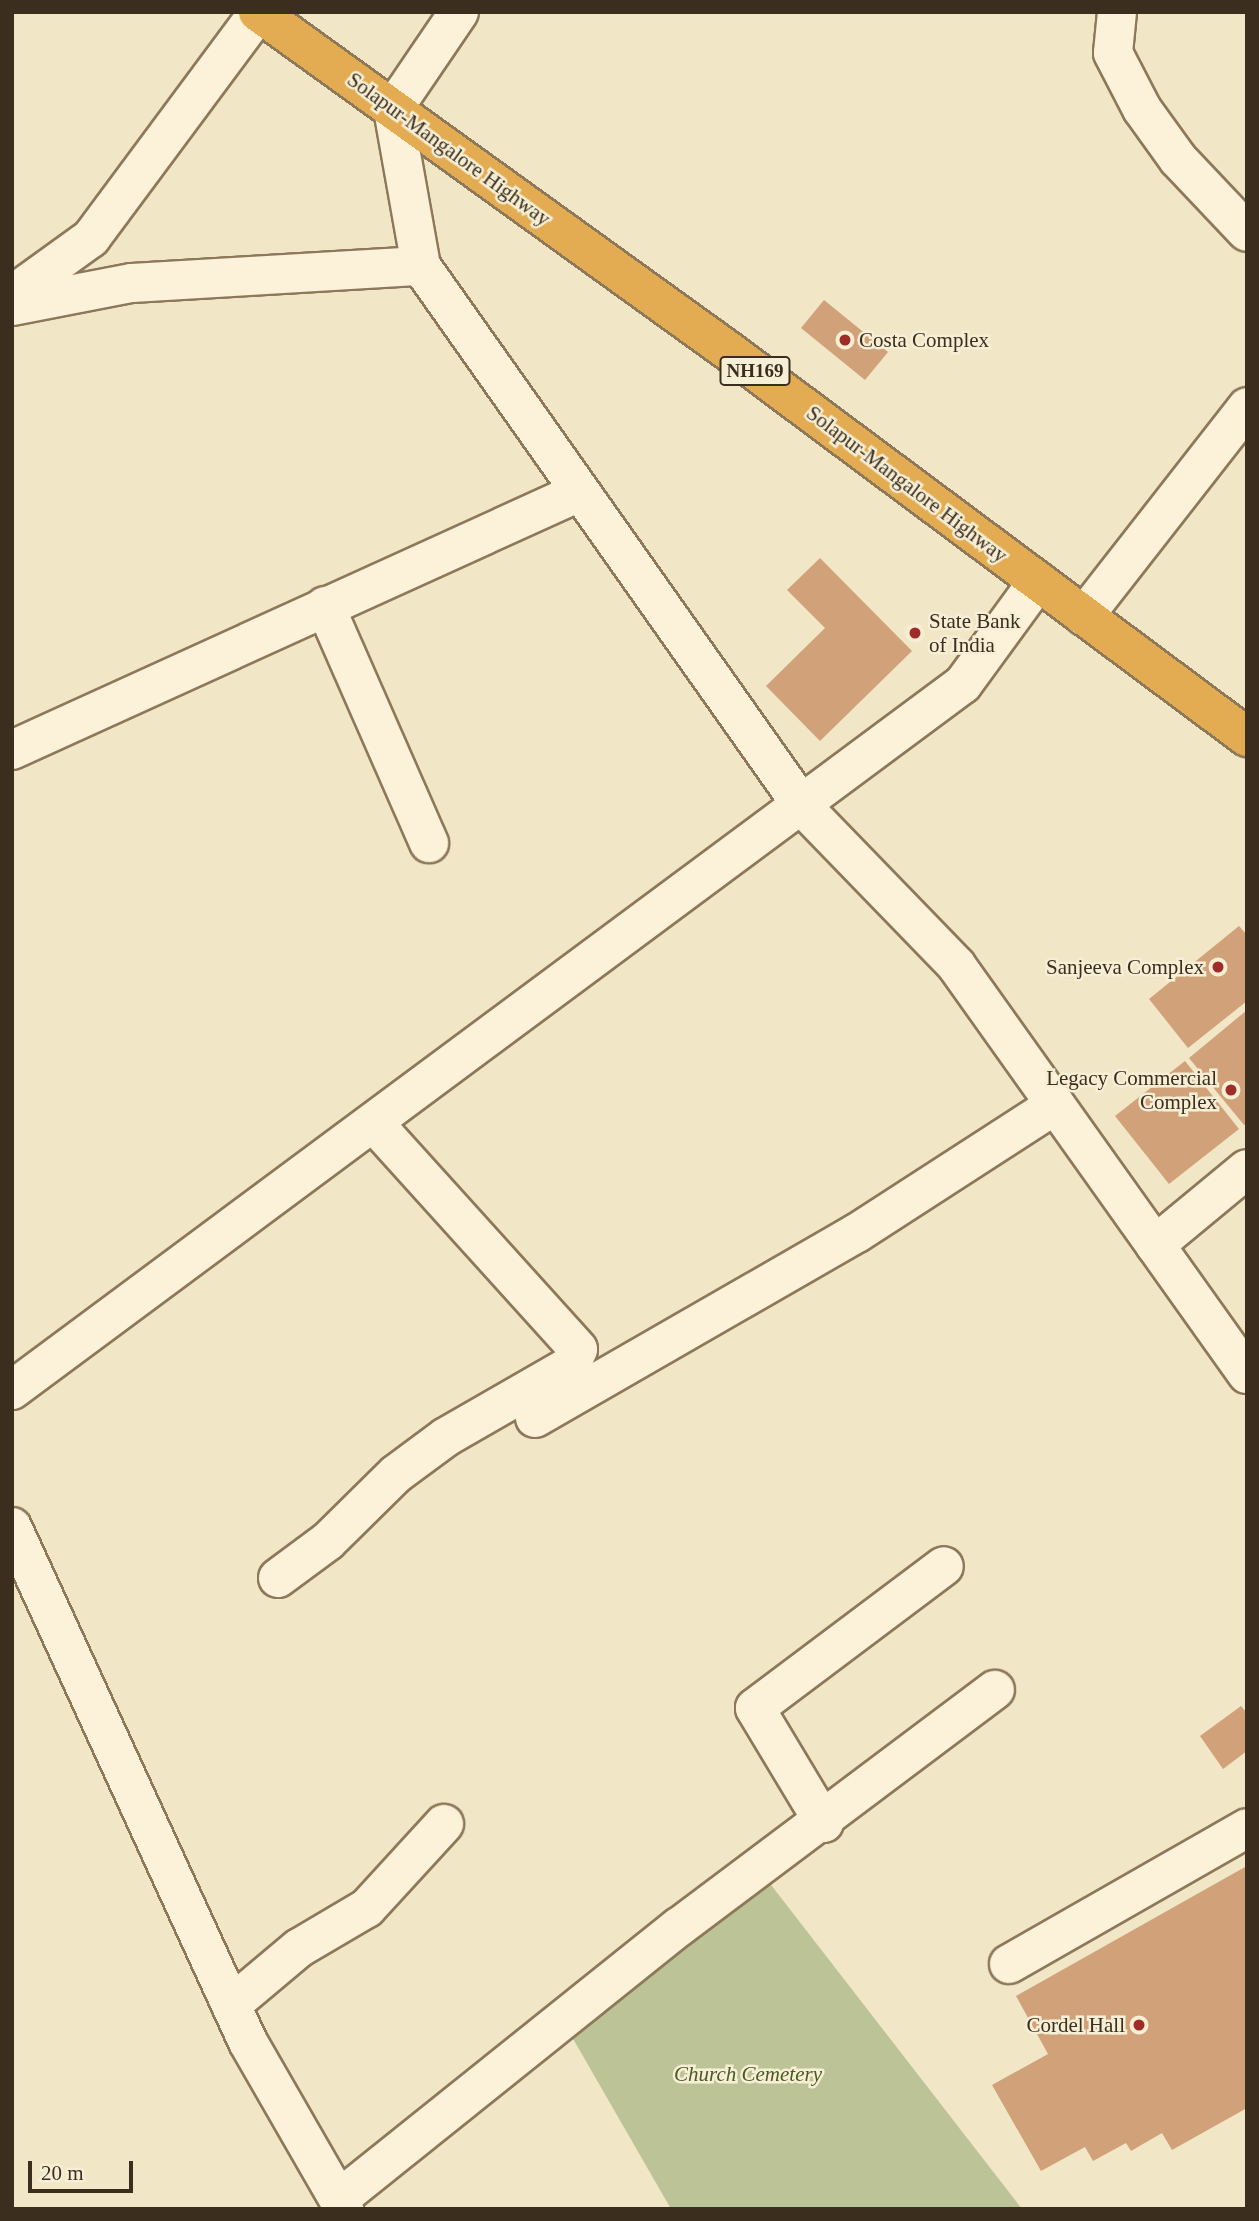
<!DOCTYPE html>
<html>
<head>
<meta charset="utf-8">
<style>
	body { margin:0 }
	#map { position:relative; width:1259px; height:2221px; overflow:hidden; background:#f1e6c5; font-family:"Times New Roman",serif }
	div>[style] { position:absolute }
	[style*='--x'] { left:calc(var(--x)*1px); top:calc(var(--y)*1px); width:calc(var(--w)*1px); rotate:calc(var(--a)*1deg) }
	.cemetery>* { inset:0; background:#bcc497 }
	.building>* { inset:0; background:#d1a279 }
	.roads { filter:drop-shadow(2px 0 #8d785a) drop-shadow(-2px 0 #8d785a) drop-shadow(0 2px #8d785a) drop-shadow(0 -2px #8d785a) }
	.minor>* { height:38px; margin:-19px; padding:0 19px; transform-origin:19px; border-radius:19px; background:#fbf2d9 }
	.highway>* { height:38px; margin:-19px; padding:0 19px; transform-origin:19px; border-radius:19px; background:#e3ab52 }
	.dots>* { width:19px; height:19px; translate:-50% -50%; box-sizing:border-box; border:4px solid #f7efd5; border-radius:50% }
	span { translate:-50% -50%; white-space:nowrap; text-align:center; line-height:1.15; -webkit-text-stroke:5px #f7efd5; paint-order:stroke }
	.shield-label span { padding:2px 5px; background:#f7efd5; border:2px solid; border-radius:5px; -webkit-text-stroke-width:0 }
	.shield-label { font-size:19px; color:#3c2e1e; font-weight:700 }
	.street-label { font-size:21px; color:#3c2e1e }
	.poi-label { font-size:21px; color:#3c2e1e }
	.left { translate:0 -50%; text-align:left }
	.right { translate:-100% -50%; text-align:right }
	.park-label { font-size:21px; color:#495a24; font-style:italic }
	.frame { position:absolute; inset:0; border:14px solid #3c2e1e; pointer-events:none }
	.scale { position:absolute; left:28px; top:2161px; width:105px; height:32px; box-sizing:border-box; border:4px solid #3c2e1e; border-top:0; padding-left:9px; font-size:21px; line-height:24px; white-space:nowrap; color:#3c2e1e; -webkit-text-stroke:5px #f7efd5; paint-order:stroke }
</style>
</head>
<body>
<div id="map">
	<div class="cemetery">
		<i style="clip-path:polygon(768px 1881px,1022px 2209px,671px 2209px,568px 2030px)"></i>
	</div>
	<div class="building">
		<i style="clip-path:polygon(824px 300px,888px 352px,865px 380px,801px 328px)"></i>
		<i style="clip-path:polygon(820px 558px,912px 651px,820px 741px,766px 686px,825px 628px,787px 590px)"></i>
		<i style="clip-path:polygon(1239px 926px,1247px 935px,1247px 1001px,1188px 1048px,1149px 999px)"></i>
		<i style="clip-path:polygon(1247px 1010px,1247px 1123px,1244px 1125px,1189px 1058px)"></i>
		<i style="clip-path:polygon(1185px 1061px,1239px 1129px,1169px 1184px,1115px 1116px)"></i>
		<i style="clip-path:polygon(1241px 1706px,1247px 1713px,1247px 1751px,1223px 1769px,1200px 1736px)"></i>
		<i style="clip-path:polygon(1245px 1867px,1247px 2108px,1172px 2150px,1162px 2133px,1131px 2151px,1126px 2143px,1093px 2161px,1085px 2147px,1041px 2171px,992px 2085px,1048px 2054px,1016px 1996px)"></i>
	</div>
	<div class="roads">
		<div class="minor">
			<i style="--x:459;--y:12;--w:117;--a:124.2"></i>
			<i style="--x:393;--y:109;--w:159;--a:79.9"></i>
			<i style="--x:421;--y:266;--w:662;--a:54.77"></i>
			<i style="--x:803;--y:807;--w:220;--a:45.9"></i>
			<i style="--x:956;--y:965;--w:502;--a:54.57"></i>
			<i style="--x:1117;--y:12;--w:41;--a:95.6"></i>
			<i style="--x:1113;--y:53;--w:63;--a:62.6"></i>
			<i style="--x:1142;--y:109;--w:62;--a:54.2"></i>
			<i style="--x:1178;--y:159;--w:100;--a:46.6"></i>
			<i style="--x:12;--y:295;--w:97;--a:-35.8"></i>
			<i style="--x:91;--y:238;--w:280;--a:-53.4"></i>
			<i style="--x:12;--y:306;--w:122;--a:-10.9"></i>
			<i style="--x:132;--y:283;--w:289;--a:-3.4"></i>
			<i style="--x:325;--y:606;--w:259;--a:66.3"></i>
			<i style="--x:1084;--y:616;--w:265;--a:-52"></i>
			<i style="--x:12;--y:750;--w:621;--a:-24.46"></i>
			<i style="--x:1155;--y:1245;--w:119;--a:-39.6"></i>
			<i style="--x:12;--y:1390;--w:1184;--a:-36.59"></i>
			<i style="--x:963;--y:684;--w:127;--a:-53.9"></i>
			<i style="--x:535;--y:1418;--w:371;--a:-29.9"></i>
			<i style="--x:857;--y:1233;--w:236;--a:-32.9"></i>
			<i style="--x:12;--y:1527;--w:566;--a:65.38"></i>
			<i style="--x:248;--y:2042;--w:193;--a:60.1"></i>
			<i style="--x:278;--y:1578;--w:62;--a:-36.5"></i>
			<i style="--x:328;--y:1541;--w:95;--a:-44.6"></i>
			<i style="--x:396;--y:1474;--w:62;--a:-36.5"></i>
			<i style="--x:446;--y:1437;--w:144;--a:-29.9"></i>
			<i style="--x:571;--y:1365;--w:17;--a:-66"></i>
			<i style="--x:578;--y:1349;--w:304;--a:-132.1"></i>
			<i style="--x:824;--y:1823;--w:134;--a:-121"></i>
			<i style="--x:755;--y:1708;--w:236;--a:-36.9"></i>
			<i style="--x:1009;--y:1964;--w:274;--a:-29.7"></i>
			<i style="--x:231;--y:2005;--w:89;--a:-40"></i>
			<i style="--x:299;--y:1948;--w:79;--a:-30.5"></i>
			<i style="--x:367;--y:1908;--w:114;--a:-47.5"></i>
			<i style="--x:339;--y:2199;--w:435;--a:-38.7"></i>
			<i style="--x:679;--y:1927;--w:395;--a:-36.9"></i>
		</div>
		<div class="highway">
			<i style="--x:258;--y:12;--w:582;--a:35.77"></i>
			<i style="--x:730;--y:352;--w:645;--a:36.67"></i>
		</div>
	</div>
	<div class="dots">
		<i style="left:845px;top:340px;background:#9f2c27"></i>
		<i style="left:915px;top:633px;background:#9f2c27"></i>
		<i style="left:1218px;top:967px;background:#9f2c27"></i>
		<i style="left:1231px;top:1090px;background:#9f2c27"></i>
		<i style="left:1139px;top:2025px;background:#9f2c27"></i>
	</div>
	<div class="shield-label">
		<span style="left:755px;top:371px">NH169</span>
	</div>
	<div class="street-label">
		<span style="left:449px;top:149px;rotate:36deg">Solapur-Mangalore Highway</span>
		<span style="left:907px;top:484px;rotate:37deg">Solapur-Mangalore Highway</span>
	</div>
	<div class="poi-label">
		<span class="left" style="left:859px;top:340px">Costa Complex</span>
		<span class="left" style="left:929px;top:633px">State Bank<br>of India</span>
		<span class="right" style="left:1204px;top:967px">Sanjeeva Complex</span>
		<span class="right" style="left:1217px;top:1090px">Legacy Commercial<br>Complex</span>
		<span class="right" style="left:1125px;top:2025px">Cordel Hall</span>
	</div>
	<div class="park-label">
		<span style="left:748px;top:2074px">Church Cemetery</span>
	</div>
	<div class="frame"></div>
	<div class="scale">20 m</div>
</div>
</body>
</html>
